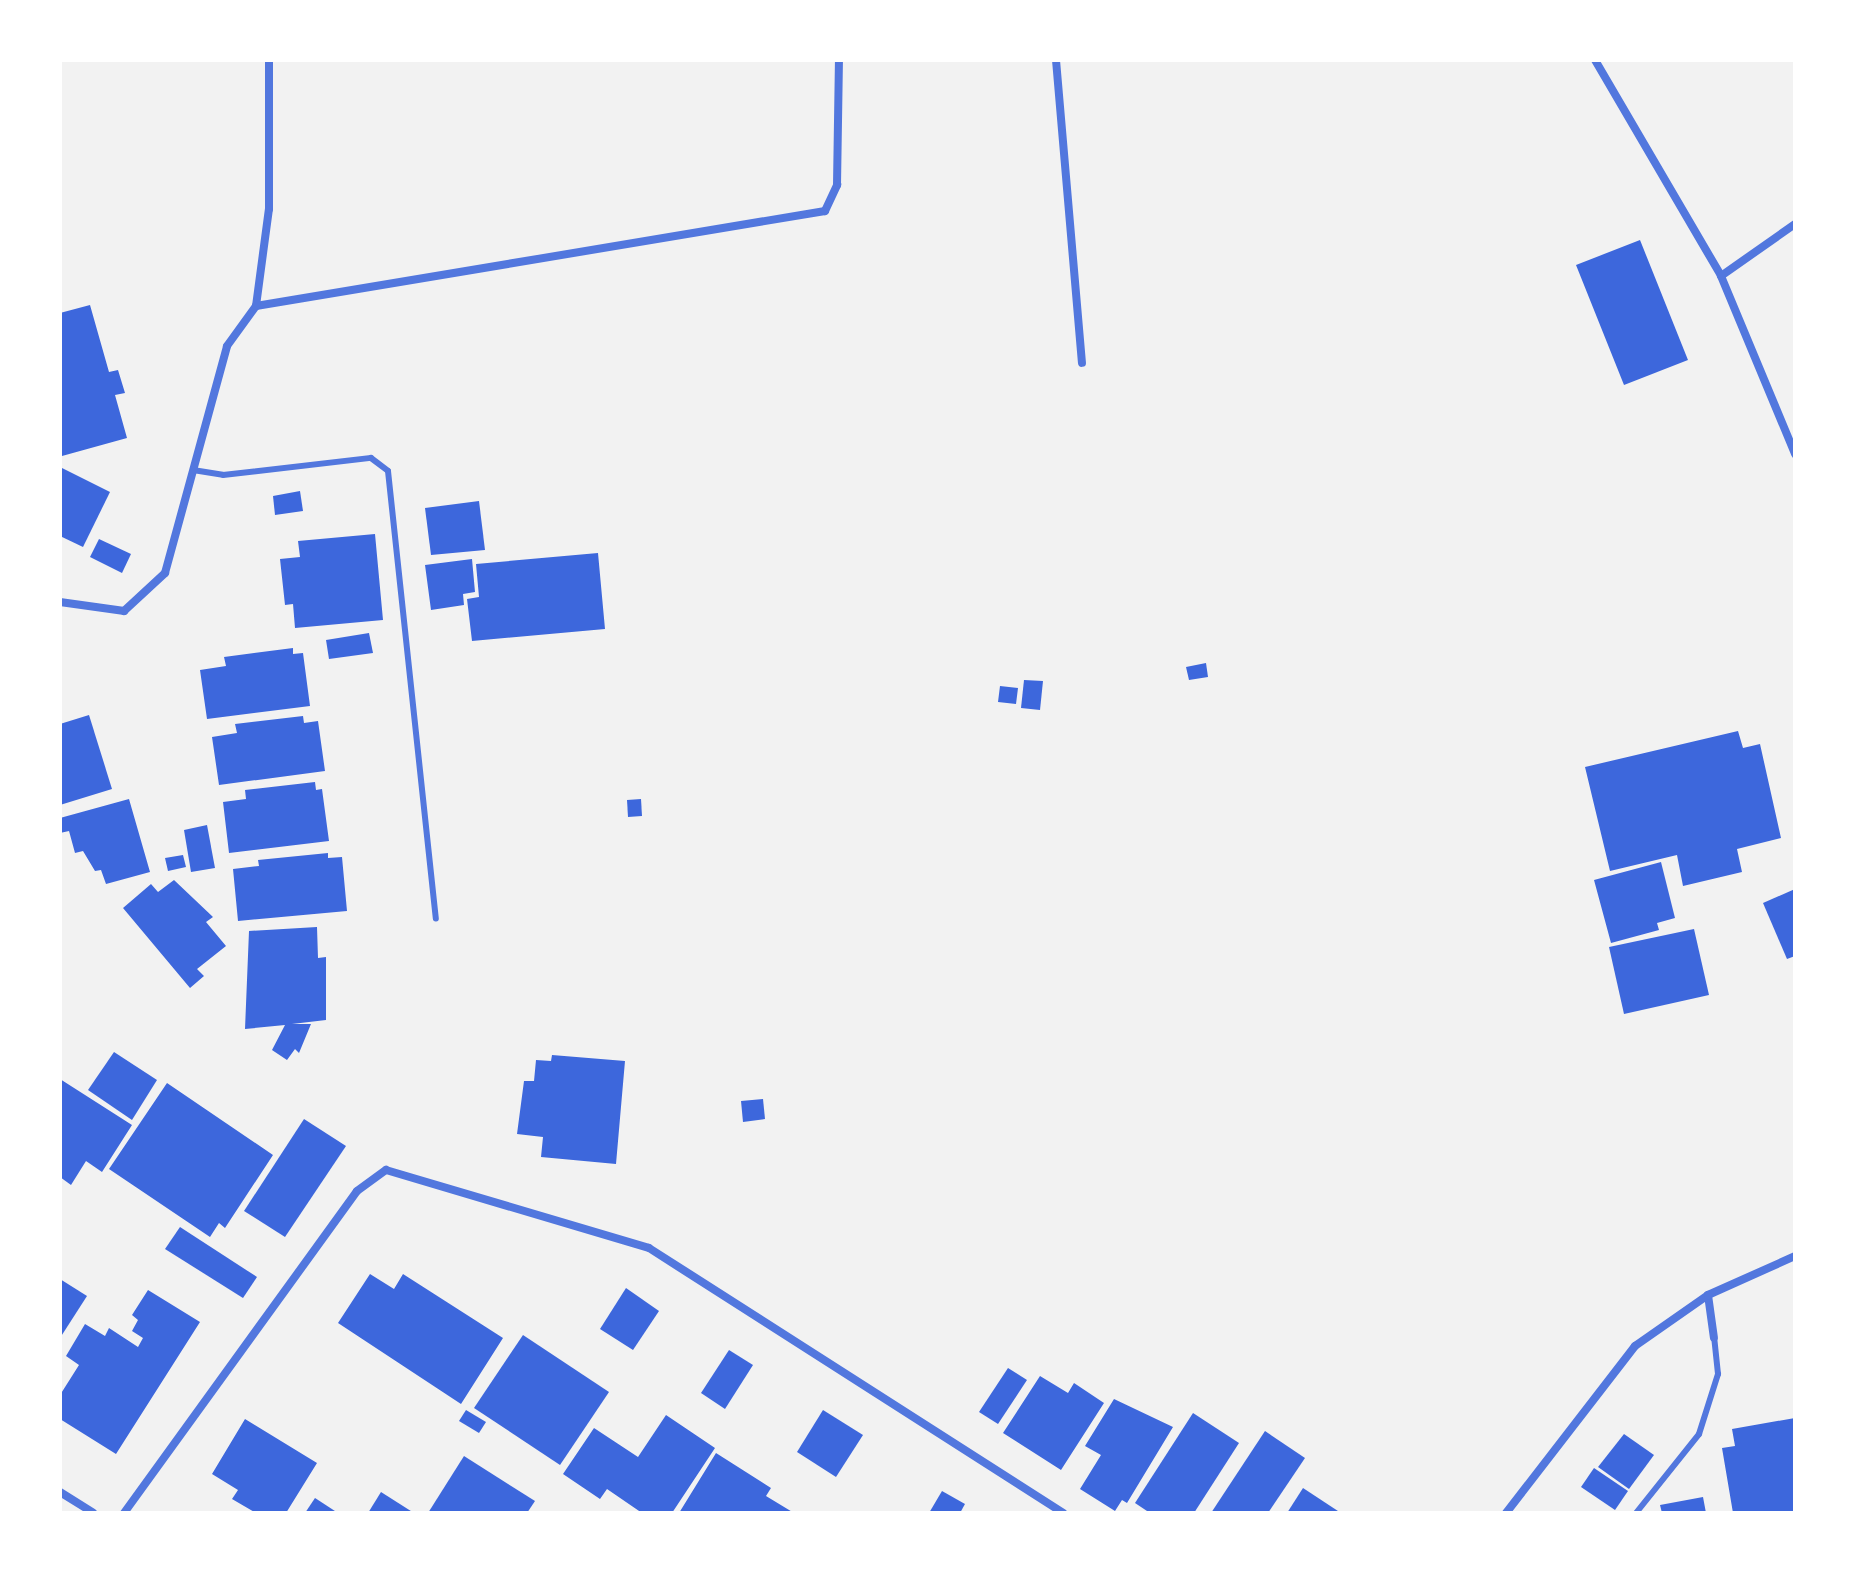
<!DOCTYPE html>
<html>
<head>
<meta charset="utf-8">
<style>
	body { margin:0 }
	#map { position:relative; width:1855px; height:1573px; overflow:hidden; background:#f2f2f2; font-family:Karla,sans-serif }
	div>[style] { position:absolute }
	[style*='--x'] { left:calc(var(--x)*1px); top:calc(var(--y)*1px); width:calc(var(--w)*1px); rotate:calc(var(--a)*1deg) }
	.building>* { inset:0; background:#3d67dc }
	.service>* { height:6px; margin:-3px; padding:0 3px; transform-origin:3px; border-radius:3px; background:#5277de }
	.minor>* { height:8px; margin:-4px; padding:0 4px; transform-origin:4px; border-radius:4px; background:#5277de }
	span { translate:-50% -50%; white-space:nowrap; text-align:center; line-height:1.15; -webkit-text-stroke:8px #fff; paint-order:stroke }
	.frame { position:absolute; inset:0; border:62px solid #fff; pointer-events:none }
</style>
</head>
<body>
<div id="map">
	<div class="building">
		<i style="clip-path:polygon(1640px 240px,1688px 360px,1624px 385px,1576px 265px)"></i>
		<i style="clip-path:polygon(90px 305px,109px 372px,118px 370px,125px 393px,115px 395px,127px 438px,62px 456px,60px 313px)"></i>
		<i style="clip-path:polygon(60px 467px,110px 492px,83px 547px,60px 536px)"></i>
		<i style="clip-path:polygon(300px 491px,303px 511px,275px 515px,273px 496px)"></i>
		<i style="clip-path:polygon(479px 501px,485px 550px,431px 555px,425px 508px)"></i>
		<i style="clip-path:polygon(375px 534px,383px 620px,295px 628px,293px 604px,285px 605px,280px 559px,300px 557px,298px 541px)"></i>
		<i style="clip-path:polygon(99px 539px,131px 554px,122px 573px,90px 557px)"></i>
		<i style="clip-path:polygon(598px 553px,605px 629px,472px 641px,467px 599px,479px 597px,476px 564px)"></i>
		<i style="clip-path:polygon(472px 559px,475px 592px,463px 594px,464px 605px,431px 610px,425px 565px)"></i>
		<i style="clip-path:polygon(369px 633px,373px 653px,329px 659px,326px 640px)"></i>
		<i style="clip-path:polygon(293px 648px,293px 654px,303px 653px,310px 706px,207px 719px,200px 670px,226px 666px,224px 657px)"></i>
		<i style="clip-path:polygon(1206px 663px,1208px 677px,1189px 680px,1186px 667px)"></i>
		<i style="clip-path:polygon(1024px 680px,1043px 681px,1040px 710px,1021px 708px)"></i>
		<i style="clip-path:polygon(1000px 686px,1018px 688px,1016px 704px,998px 702px)"></i>
		<i style="clip-path:polygon(89px 715px,112px 789px,60px 805px,60px 724px)"></i>
		<i style="clip-path:polygon(303px 716px,304px 723px,318px 721px,325px 771px,219px 785px,212px 737px,237px 733px,235px 724px)"></i>
		<i style="clip-path:polygon(1738px 731px,1743px 748px,1760px 744px,1781px 838px,1737px 849px,1742px 872px,1683px 886px,1677px 855px,1610px 871px,1585px 767px)"></i>
		<i style="clip-path:polygon(315px 782px,316px 790px,322px 789px,329px 841px,229px 853px,223px 802px,246px 799px,245px 790px)"></i>
		<i style="clip-path:polygon(129px 799px,150px 872px,106px 884px,101px 870px,95px 871px,83px 851px,75px 853px,69px 831px,60px 833px,60px 818px)"></i>
		<i style="clip-path:polygon(641px 799px,642px 816px,628px 817px,627px 800px)"></i>
		<i style="clip-path:polygon(207px 825px,215px 868px,191px 872px,184px 830px)"></i>
		<i style="clip-path:polygon(328px 853px,328px 858px,342px 857px,347px 911px,238px 921px,233px 869px,259px 866px,258px 860px)"></i>
		<i style="clip-path:polygon(183px 855px,186px 867px,168px 871px,165px 858px)"></i>
		<i style="clip-path:polygon(1661px 862px,1675px 918px,1657px 923px,1659px 930px,1611px 943px,1594px 880px)"></i>
		<i style="clip-path:polygon(174px 880px,213px 917px,206px 922px,226px 946px,197px 969px,204px 976px,190px 988px,123px 908px,151px 884px,158px 892px)"></i>
		<i style="clip-path:polygon(1795px 889px,1795px 956px,1787px 959px,1763px 903px)"></i>
		<i style="clip-path:polygon(317px 927px,318px 958px,326px 957px,326px 1020px,292px 1024px,311px 1024px,299px 1053px,295px 1049px,287px 1060px,272px 1050px,285px 1025px,245px 1029px,249px 931px)"></i>
		<i style="clip-path:polygon(1694px 929px,1709px 995px,1624px 1014px,1609px 947px)"></i>
		<i style="clip-path:polygon(114px 1052px,157px 1080px,132px 1120px,88px 1090px)"></i>
		<i style="clip-path:polygon(552px 1055px,625px 1061px,616px 1164px,541px 1157px,543px 1137px,517px 1134px,524px 1081px,534px 1081px,536px 1060px,551px 1061px)"></i>
		<i style="clip-path:polygon(60px 1079px,132px 1125px,102px 1172px,86px 1161px,71px 1185px,60px 1177px)"></i>
		<i style="clip-path:polygon(167px 1083px,273px 1155px,225px 1228px,219px 1223px,210px 1237px,109px 1169px)"></i>
		<i style="clip-path:polygon(763px 1099px,765px 1119px,743px 1122px,741px 1101px)"></i>
		<i style="clip-path:polygon(304px 1119px,346px 1146px,285px 1237px,244px 1211px)"></i>
		<i style="clip-path:polygon(180px 1227px,257px 1277px,243px 1298px,165px 1249px)"></i>
		<i style="clip-path:polygon(370px 1274px,394px 1289px,403px 1274px,503px 1338px,461px 1404px,338px 1323px)"></i>
		<i style="clip-path:polygon(60px 1279px,87px 1296px,60px 1338px)"></i>
		<i style="clip-path:polygon(626px 1288px,659px 1311px,633px 1350px,600px 1329px)"></i>
		<i style="clip-path:polygon(148px 1290px,200px 1322px,116px 1454px,60px 1419px,60px 1395px,79px 1365px,66px 1356px,85px 1324px,105px 1336px,109px 1328px,138px 1347px,143px 1338px,132px 1331px,138px 1320px,132px 1315px)"></i>
		<i style="clip-path:polygon(523px 1335px,609px 1392px,560px 1465px,474px 1408px)"></i>
		<i style="clip-path:polygon(729px 1350px,753px 1365px,725px 1409px,701px 1393px)"></i>
		<i style="clip-path:polygon(1008px 1368px,1027px 1380px,998px 1424px,979px 1412px)"></i>
		<i style="clip-path:polygon(1040px 1376px,1068px 1393px,1074px 1383px,1104px 1403px,1061px 1470px,1003px 1433px)"></i>
		<i style="clip-path:polygon(1114px 1399px,1173px 1427px,1127px 1503px,1122px 1500px,1115px 1511px,1080px 1489px,1101px 1455px,1085px 1446px)"></i>
		<i style="clip-path:polygon(466px 1410px,486px 1422px,479px 1433px,459px 1421px)"></i>
		<i style="clip-path:polygon(823px 1410px,863px 1435px,836px 1477px,797px 1452px)"></i>
		<i style="clip-path:polygon(1193px 1413px,1239px 1443px,1194px 1513px,1150px 1513px,1135px 1503px)"></i>
		<i style="clip-path:polygon(666px 1415px,715px 1448px,672px 1513px,642px 1513px,607px 1489px,600px 1499px,563px 1474px,594px 1428px,638px 1457px)"></i>
		<i style="clip-path:polygon(1795px 1418px,1795px 1513px,1733px 1513px,1722px 1448px,1735px 1446px,1732px 1429px)"></i>
		<i style="clip-path:polygon(245px 1419px,317px 1463px,286px 1513px,256px 1513px,232px 1499px,238px 1490px,212px 1474px)"></i>
		<i style="clip-path:polygon(1265px 1431px,1305px 1458px,1268px 1513px,1211px 1513px)"></i>
		<i style="clip-path:polygon(1624px 1434px,1654px 1455px,1629px 1489px,1598px 1467px)"></i>
		<i style="clip-path:polygon(716px 1453px,771px 1488px,766px 1496px,794px 1513px,679px 1513px)"></i>
		<i style="clip-path:polygon(464px 1456px,535px 1501px,527px 1513px,428px 1513px)"></i>
		<i style="clip-path:polygon(1594px 1468px,1628px 1491px,1615px 1510px,1581px 1487px)"></i>
		<i style="clip-path:polygon(1303px 1488px,1341px 1513px,1287px 1513px)"></i>
		<i style="clip-path:polygon(942px 1491px,965px 1504px,960px 1513px,929px 1513px)"></i>
		<i style="clip-path:polygon(381px 1492px,414px 1513px,368px 1513px)"></i>
		<i style="clip-path:polygon(1703px 1497px,1706px 1513px,1662px 1513px,1660px 1505px)"></i>
		<i style="clip-path:polygon(315px 1498px,338px 1513px,305px 1513px)"></i>
	</div>
	<div class="service">
		<i style="--x:193;--y:470;--w:30;--a:9"></i>
		<i style="--x:223;--y:475;--w:149;--a:-6.6"></i>
		<i style="--x:371;--y:458;--w:21;--a:37"></i>
		<i style="--x:388;--y:471;--w:450;--a:83.9"></i>
		<i style="--x:1636;--y:1513;--w:101;--a:-51.4"></i>
		<i style="--x:1699;--y:1434;--w:63;--a:-72.4"></i>
		<i style="--x:1718;--y:1374;--w:36;--a:-96"></i>
	</div>
	<div class="minor">
		<i style="--x:1056;--y:60;--w:304;--a:85.1"></i>
		<i style="--x:1595;--y:60;--w:250;--a:59.7"></i>
		<i style="--x:1721;--y:276;--w:193;--a:67.4"></i>
		<i style="--x:1721;--y:276;--w:90;--a:-35.1"></i>
		<i style="--x:256;--y:306;--w:577;--a:-9.48"></i>
		<i style="--x:825;--y:211;--w:29;--a:-65"></i>
		<i style="--x:837;--y:185;--w:125;--a:-89.1"></i>
		<i style="--x:60;--y:602;--w:65;--a:8"></i>
		<i style="--x:124;--y:611;--w:56;--a:-42.8"></i>
		<i style="--x:165;--y:573;--w:235;--a:-74.7"></i>
		<i style="--x:227;--y:346;--w:49;--a:-54.1"></i>
		<i style="--x:256;--y:306;--w:98;--a:-82.4"></i>
		<i style="--x:269;--y:209;--w:149;--a:-90"></i>
		<i style="--x:1708;--y:1295;--w:43;--a:82.1"></i>
		<i style="--x:60;--y:1492;--w:39;--a:32"></i>
		<i style="--x:124;--y:1513;--w:397;--a:-54.1"></i>
		<i style="--x:357;--y:1191;--w:36;--a:-36"></i>
		<i style="--x:386;--y:1170;--w:274;--a:16.5"></i>
		<i style="--x:649;--y:1248;--w:492;--a:32.6"></i>
		<i style="--x:1506;--y:1513;--w:211;--a:-52.3"></i>
		<i style="--x:1635;--y:1346;--w:89;--a:-34.9"></i>
		<i style="--x:1708;--y:1295;--w:95;--a:-24.1"></i>
	</div>
	<div class="frame"></div>
</div>
</body>
</html>
